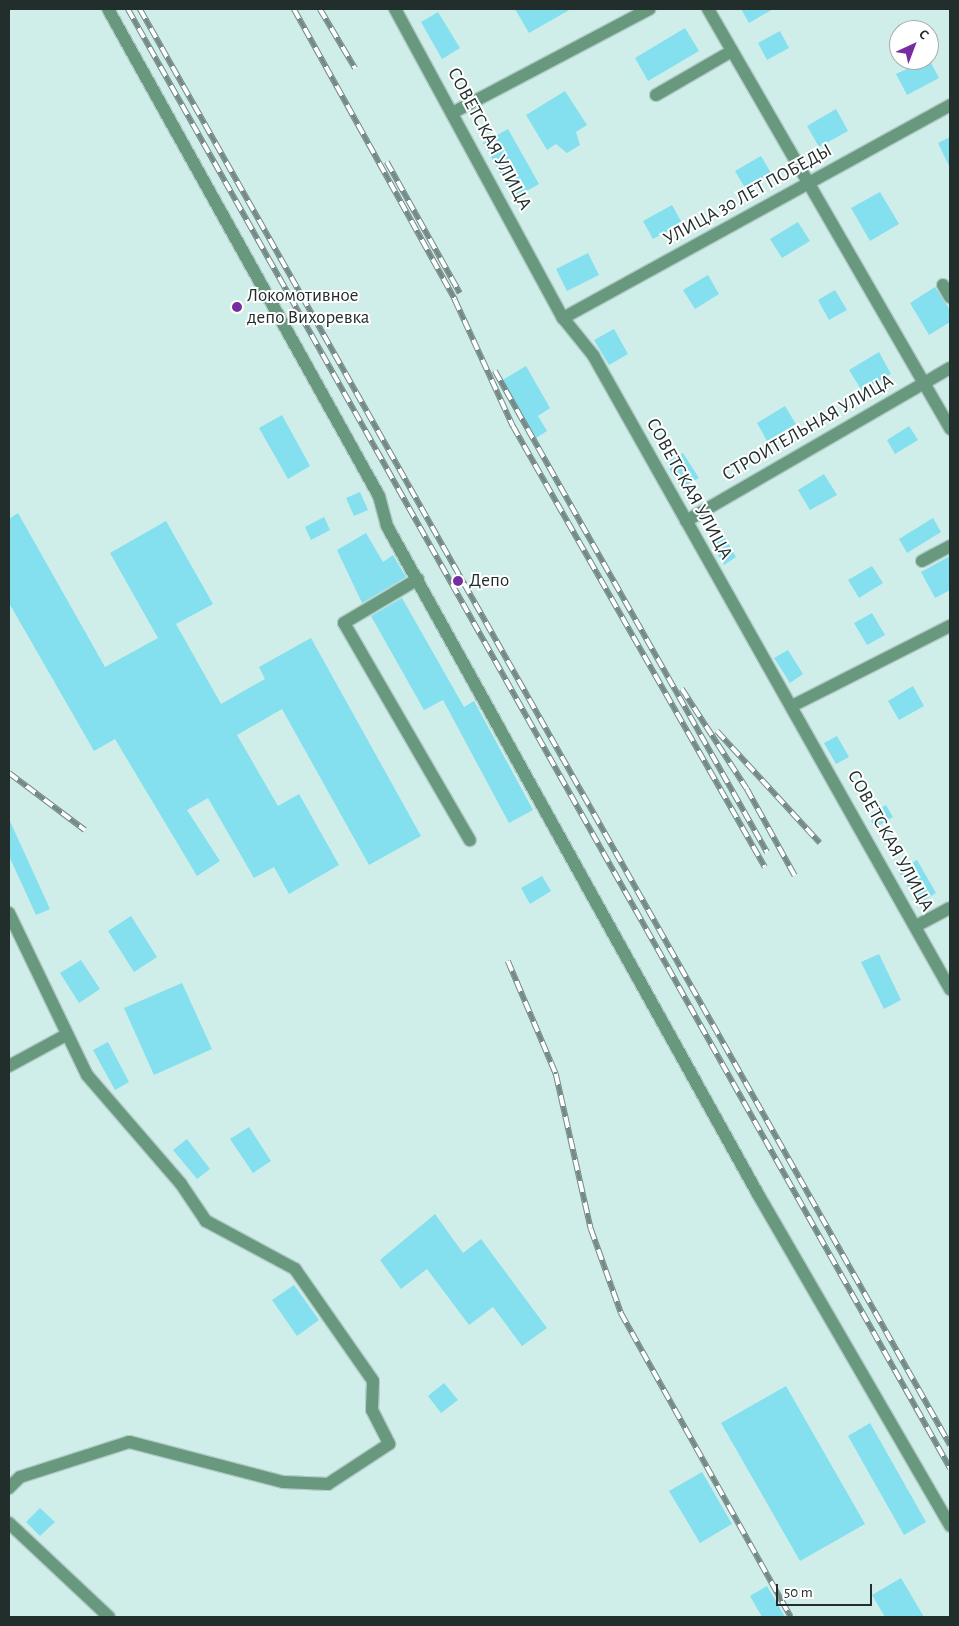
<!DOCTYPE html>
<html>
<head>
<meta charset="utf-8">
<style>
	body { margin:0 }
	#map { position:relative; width:959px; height:1626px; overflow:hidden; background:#d0eee9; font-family:"Alegreya Sans",sans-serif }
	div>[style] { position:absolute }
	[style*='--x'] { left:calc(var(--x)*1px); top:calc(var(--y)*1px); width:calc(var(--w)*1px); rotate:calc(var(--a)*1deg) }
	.building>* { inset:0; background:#84dfef }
	.roads { filter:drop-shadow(1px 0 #b1cbc7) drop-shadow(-1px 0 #b1cbc7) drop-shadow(0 1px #b1cbc7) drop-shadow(0 -1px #b1cbc7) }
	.minor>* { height:12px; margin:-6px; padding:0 6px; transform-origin:6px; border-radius:6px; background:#68997e }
	.rail>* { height:5.5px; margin-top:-2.75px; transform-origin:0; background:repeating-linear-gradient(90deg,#fff 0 11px,#758a87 0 22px); box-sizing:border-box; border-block:1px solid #758a87 }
	.dots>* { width:14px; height:14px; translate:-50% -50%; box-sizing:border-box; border:2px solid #fff; border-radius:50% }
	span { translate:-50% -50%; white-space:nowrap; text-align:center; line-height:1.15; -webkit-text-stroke:4px #fff; paint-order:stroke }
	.street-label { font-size:19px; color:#222e2c }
	.poi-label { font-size:19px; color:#222e2c }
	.left { translate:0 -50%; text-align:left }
	.frame { position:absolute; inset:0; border:10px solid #222e2c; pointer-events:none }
	.north { position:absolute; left:889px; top:20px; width:50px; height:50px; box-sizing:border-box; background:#fff; border:1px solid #a7abab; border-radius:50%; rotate:43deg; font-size:14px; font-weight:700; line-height:20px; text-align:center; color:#222e2c }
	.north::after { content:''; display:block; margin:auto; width:18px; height:22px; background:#762da0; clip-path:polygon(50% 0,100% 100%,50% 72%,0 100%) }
	.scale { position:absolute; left:776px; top:1584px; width:96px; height:22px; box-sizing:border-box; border:2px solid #222e2c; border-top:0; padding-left:6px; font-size:15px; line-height:18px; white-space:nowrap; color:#222e2c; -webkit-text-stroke:4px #fff; paint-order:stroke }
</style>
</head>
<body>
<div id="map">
	<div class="building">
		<i style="clip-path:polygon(515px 9px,571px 9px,529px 33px)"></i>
		<i style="clip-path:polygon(741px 9px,773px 9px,749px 23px)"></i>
		<i style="clip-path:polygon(438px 12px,460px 48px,442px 59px,421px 22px)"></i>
		<i style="clip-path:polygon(685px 28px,699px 51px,648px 81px,635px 58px)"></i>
		<i style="clip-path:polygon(780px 31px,789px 48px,767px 60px,758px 43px)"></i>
		<i style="clip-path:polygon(929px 59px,939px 78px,907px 95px,896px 74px)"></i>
		<i style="clip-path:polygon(565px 91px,587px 125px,576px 132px,580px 145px,567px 153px,556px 144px,547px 150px,526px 115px)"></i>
		<i style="clip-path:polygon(836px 109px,848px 131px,819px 147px,807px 126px)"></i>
		<i style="clip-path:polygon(508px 129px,539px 184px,514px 198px,483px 143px)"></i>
		<i style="clip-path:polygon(950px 137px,950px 168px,938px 143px)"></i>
		<i style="clip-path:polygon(761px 156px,771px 173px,745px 188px,735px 171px)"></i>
		<i style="clip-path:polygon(880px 192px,899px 224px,870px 241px,851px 208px)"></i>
		<i style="clip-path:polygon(672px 205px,682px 223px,653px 239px,643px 221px)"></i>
		<i style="clip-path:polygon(798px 222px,810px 241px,782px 258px,770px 239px)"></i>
		<i style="clip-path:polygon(588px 253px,599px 275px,567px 291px,556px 269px)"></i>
		<i style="clip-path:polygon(708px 275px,719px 294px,695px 309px,683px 290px)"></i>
		<i style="clip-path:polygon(935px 287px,950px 310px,950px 322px,929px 335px,910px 303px)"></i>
		<i style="clip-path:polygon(835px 290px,847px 310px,829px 320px,818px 300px)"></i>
		<i style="clip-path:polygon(614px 329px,628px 354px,609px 365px,594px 340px)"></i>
		<i style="clip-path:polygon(879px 352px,891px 374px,862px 391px,849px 370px)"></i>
		<i style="clip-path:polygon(526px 366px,550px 408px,538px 416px,547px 431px,536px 438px,501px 381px)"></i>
		<i style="clip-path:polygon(785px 406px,796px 424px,767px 441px,757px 423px)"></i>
		<i style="clip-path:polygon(282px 415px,310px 466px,288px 479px,259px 428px)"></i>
		<i style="clip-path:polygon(909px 426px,918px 440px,895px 454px,887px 440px)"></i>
		<i style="clip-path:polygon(683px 453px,699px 478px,681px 488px,666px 463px)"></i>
		<i style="clip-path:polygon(824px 474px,837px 495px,810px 510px,798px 490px)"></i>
		<i style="clip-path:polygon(360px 492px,368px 510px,354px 516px,346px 498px)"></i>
		<i style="clip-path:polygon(18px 513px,105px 667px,158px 638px,110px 553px,166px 521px,213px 604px,176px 624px,221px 704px,265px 679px,259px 667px,311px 638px,421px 836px,369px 865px,282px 709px,237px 735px,278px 806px,299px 794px,339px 865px,289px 894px,274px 867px,254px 878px,208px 798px,187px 810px,220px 861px,197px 876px,115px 739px,94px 751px,9px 603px,9px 519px)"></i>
		<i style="clip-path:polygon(324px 517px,330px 530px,311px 540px,305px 527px)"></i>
		<i style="clip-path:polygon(933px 518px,941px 532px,907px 553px,899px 539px)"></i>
		<i style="clip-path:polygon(722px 532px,736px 557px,724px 565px,709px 540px)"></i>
		<i style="clip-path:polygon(366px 533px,383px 562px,393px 555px,406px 577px,362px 603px,337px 550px)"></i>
		<i style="clip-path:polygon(950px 556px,950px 590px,935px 598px,921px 572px)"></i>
		<i style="clip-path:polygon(872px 566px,883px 583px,859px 598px,848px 580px)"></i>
		<i style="clip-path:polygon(402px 598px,464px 707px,474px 701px,533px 810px,509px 823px,443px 700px,424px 710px,371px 616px)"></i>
		<i style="clip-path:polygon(872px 613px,885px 635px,867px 645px,854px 623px)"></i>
		<i style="clip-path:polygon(788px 650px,803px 674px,790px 683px,774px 658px)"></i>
		<i style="clip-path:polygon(913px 686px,924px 706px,899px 720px,888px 701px)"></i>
		<i style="clip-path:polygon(837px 736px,849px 757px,836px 764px,824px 743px)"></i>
		<i style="clip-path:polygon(886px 805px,893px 817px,875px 828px,868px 815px)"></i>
		<i style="clip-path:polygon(9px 819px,50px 909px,36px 915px,9px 856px)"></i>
		<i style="clip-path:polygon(917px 860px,936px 893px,918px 904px,898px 871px)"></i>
		<i style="clip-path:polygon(542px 876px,551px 891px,530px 904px,521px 888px)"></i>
		<i style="clip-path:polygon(131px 916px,157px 957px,134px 972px,108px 931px)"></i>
		<i style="clip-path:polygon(879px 954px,901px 1000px,884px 1009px,861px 962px)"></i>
		<i style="clip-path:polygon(81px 960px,100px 989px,79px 1003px,60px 973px)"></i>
		<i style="clip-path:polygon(182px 983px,212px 1049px,154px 1075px,124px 1008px)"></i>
		<i style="clip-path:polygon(108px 1042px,129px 1082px,115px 1090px,93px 1050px)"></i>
		<i style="clip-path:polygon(249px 1127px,271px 1161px,253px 1173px,230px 1139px)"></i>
		<i style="clip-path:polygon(187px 1139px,210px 1169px,197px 1179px,173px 1150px)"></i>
		<i style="clip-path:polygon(435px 1214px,463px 1253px,481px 1239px,547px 1328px,522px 1346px,493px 1307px,469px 1325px,427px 1269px,401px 1289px,380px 1260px)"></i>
		<i style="clip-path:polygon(294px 1285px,319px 1320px,297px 1336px,272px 1300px)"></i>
		<i style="clip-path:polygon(444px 1383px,458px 1400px,441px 1413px,428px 1396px)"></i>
		<i style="clip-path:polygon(786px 1386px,865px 1524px,800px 1561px,721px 1423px)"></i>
		<i style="clip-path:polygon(870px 1423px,926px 1522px,904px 1535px,848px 1436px)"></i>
		<i style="clip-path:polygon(702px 1472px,732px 1524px,700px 1543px,669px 1491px)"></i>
		<i style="clip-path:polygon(40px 1508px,55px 1522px,40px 1536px,26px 1522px)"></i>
		<i style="clip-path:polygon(901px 1578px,924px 1617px,885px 1617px,872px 1595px)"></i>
		<i style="clip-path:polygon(767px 1586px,785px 1617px,762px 1617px,750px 1596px)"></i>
	</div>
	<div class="roads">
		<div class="minor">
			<i style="--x:108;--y:9;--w:557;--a:60.91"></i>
			<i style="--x:379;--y:496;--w:31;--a:75"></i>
			<i style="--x:387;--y:526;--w:766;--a:60.96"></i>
			<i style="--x:759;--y:1196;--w:381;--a:59.9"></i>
			<i style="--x:395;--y:9;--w:352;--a:61.5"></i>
			<i style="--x:563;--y:318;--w:48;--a:51"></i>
			<i style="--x:593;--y:355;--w:728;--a:60.62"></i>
			<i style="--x:708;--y:9;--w:485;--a:60"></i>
			<i style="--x:656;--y:95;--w:88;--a:-30.1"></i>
			<i style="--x:454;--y:112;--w:221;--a:-27.8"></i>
			<i style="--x:943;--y:285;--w:14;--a:60"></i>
			<i style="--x:563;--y:318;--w:442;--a:-28.8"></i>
			<i style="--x:686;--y:521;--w:305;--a:-30.1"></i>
			<i style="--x:922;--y:561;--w:32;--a:-28"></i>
			<i style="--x:418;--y:579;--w:86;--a:149.3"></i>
			<i style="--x:344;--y:623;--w:251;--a:59.9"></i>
			<i style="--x:794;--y:705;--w:175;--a:-26.9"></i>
			<i style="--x:9;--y:913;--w:180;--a:64.3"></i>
			<i style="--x:87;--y:1075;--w:144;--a:49.2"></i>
			<i style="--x:181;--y:1184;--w:45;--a:56"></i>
			<i style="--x:206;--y:1221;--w:101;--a:28.3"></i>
			<i style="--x:295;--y:1269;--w:136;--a:55.1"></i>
			<i style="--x:373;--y:1381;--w:29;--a:92"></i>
			<i style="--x:372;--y:1410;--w:38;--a:63"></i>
			<i style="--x:389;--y:1444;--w:73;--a:146.7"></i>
			<i style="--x:328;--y:1484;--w:45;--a:-177.5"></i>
			<i style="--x:283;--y:1482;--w:159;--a:-165.4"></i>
			<i style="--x:129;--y:1442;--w:114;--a:162.2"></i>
			<i style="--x:20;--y:1477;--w:16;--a:135"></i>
			<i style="--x:916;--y:926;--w:38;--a:-28"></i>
			<i style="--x:9;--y:1066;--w:65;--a:-28.5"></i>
			<i style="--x:9;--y:1523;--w:137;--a:43.2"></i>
		</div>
	</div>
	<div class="rail">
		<i style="--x:128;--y:9;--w:1675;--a:60.6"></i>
		<i style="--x:140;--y:9;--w:1649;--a:60.57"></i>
		<i style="--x:294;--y:9;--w:333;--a:61"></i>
		<i style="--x:455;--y:300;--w:139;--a:65.3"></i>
		<i style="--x:513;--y:426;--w:508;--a:60.26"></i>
		<i style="--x:320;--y:9;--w:69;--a:59.3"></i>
		<i style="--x:387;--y:162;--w:150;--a:60.9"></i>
		<i style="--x:495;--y:371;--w:553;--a:60.51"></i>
		<i style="--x:682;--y:689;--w:119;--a:57"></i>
		<i style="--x:747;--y:789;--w:99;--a:61.1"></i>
		<i style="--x:717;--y:731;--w:152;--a:47.4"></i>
		<i style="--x:9;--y:773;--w:95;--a:36.9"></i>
		<i style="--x:508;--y:961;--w:123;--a:67"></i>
		<i style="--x:556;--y:1074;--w:159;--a:77.3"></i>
		<i style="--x:591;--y:1229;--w:89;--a:70.3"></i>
		<i style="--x:621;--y:1313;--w:348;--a:60.8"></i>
	</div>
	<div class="dots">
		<i style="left:237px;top:307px;background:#762da0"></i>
		<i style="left:458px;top:581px;background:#762da0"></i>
	</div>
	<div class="street-label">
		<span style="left:489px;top:139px;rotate:62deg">СОВЕТСКАЯ УЛИЦА</span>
		<span style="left:748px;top:195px;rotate:-29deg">УЛИЦА 30 ЛЕТ ПОБЕДЫ</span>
		<span style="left:808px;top:428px;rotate:-30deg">СТРОИТЕЛЬНАЯ УЛИЦА</span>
		<span style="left:689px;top:489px;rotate:61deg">СОВЕТСКАЯ УЛИЦА</span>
		<span style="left:890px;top:841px;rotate:61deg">СОВЕТСКАЯ УЛИЦА</span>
	</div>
	<div class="poi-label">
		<span class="left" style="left:247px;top:307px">Локомотивное<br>депо Вихоревка</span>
		<span class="left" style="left:469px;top:581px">Депо</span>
	</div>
	<div class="frame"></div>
	<div class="north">С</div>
	<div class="scale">50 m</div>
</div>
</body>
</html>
